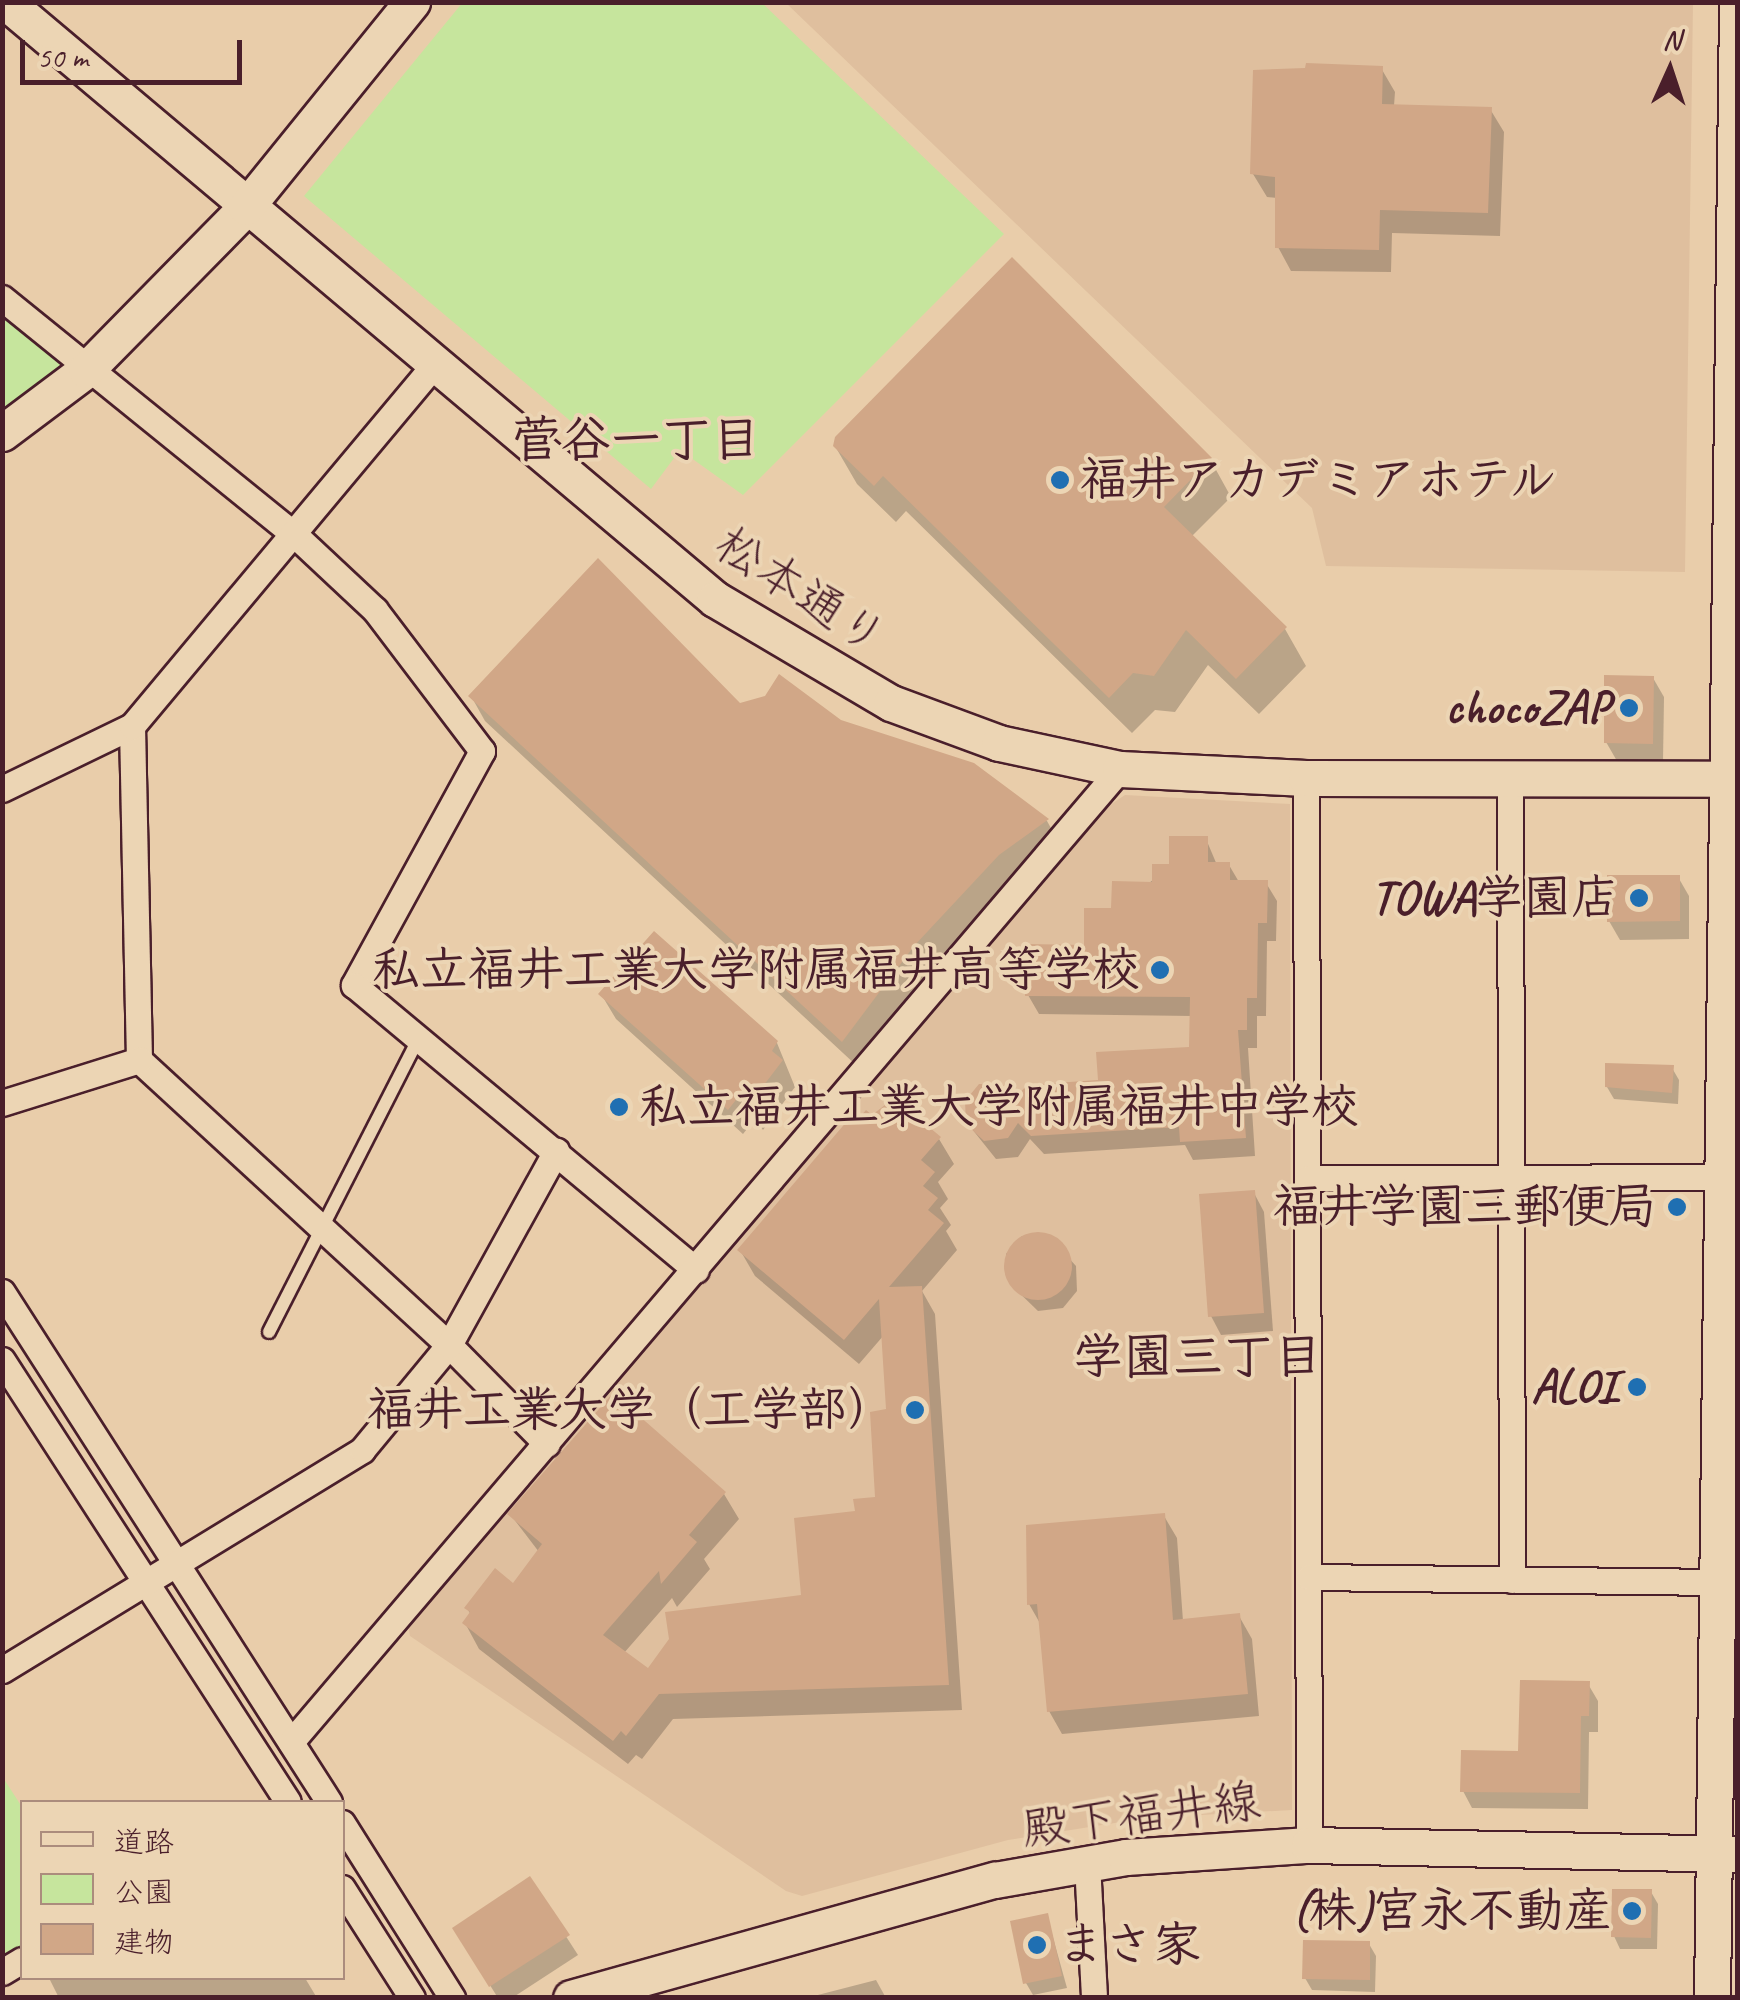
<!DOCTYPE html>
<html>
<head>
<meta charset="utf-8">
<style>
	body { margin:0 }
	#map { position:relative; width:1740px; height:2000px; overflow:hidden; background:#e9cdaa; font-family:Caveat,"Klee One",sans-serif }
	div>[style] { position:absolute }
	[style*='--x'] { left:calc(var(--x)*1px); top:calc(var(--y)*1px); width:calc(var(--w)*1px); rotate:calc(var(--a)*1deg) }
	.built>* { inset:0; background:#dfbf9e }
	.green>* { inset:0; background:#c6e59d }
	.shadow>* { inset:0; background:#0003 }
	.building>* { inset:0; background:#d1a787 }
	.round { border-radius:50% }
	.roads { filter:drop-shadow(2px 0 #4a1f2b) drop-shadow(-2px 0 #4a1f2b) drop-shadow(0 2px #4a1f2b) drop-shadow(0 -2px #4a1f2b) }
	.lane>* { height:12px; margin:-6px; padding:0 6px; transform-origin:6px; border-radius:6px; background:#ecd5b4 }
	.street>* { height:25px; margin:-12.5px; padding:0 12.5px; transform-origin:12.5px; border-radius:12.5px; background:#ecd5b4 }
	.secondary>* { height:35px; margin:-17.5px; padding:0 17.5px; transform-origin:17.5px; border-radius:17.5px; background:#ecd5b4 }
	.dots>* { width:28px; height:28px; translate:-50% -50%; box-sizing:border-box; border:5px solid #ecd5b4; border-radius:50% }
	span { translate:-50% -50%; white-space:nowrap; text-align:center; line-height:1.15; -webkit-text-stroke:8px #ecd5b4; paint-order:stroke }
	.poi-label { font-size:48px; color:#4a1f2b; font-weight:700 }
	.left { translate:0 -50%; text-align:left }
	.right { translate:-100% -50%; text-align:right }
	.street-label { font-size:48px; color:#4a1f2b }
	.neighbourhood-label { font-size:50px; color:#4a1f2b; font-weight:700 }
	.frame { position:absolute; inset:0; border:5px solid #4a1f2b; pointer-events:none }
	.legend { position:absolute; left:20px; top:1800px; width:325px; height:180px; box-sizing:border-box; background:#ecd5b4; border:2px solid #ab8c7d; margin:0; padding:12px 18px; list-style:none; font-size:30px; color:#4a1f2b }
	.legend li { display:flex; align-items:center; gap:20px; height:50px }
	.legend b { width:50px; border:2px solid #ab8c7d }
	.north { position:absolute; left:1620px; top:20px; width:100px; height:100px; -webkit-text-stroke:8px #ecd5b4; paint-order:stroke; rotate:3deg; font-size:28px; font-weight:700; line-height:40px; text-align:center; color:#4a1f2b }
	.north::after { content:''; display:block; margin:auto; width:35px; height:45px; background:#4a1f2b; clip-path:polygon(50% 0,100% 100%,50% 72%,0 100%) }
	.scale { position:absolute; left:20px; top:40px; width:222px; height:45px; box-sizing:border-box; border:5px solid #4a1f2b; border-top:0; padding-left:12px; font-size:30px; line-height:35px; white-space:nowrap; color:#4a1f2b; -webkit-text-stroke:8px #ecd5b4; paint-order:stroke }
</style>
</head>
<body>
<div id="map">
	<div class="built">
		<i style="clip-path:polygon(786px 3px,1693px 3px,1685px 572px,1326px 566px,1312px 508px)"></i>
		<i style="clip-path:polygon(1125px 795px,1290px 804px,1292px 1810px,1146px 1818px,1008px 1840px,802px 1896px,786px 1891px,410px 1636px,407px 1620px,1110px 805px)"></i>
	</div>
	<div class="green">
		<i style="clip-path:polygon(463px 2px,762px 3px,1004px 234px,743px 495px,680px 450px,651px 489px,304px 196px)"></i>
		<i style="clip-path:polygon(2px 298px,86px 370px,2px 430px)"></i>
		<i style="clip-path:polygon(2px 1776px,22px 1807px,22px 1947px,3px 1959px)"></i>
	</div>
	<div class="shadow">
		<i style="clip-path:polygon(1381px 68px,1395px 92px,1394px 106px,1490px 109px,1504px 132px,1500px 236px,1392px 233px,1391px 272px,1291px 271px,1278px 247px,1277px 198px,1267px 197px,1253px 174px)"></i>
		<i style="clip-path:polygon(835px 446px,1210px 459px,1231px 497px,1191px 537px,1285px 629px,1306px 666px,1259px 714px,1208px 665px,1175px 712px,1155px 710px,1132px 733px,906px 511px,896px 522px,857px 484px)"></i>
		<i style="clip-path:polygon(1653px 678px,1664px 697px,1663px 762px,1617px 761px,1606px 742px)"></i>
		<i style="clip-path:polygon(471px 696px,739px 705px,840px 722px,973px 765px,1047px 821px,1061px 846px,1013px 880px,928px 972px,857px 1066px,485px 721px)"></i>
		<i style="clip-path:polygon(1206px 839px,1217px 865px,1229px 865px,1239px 882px,1266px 883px,1277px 901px,1276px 941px,1267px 941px,1266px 1016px,1257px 1016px,1257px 1048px,1248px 1048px,1255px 1156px,1193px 1160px,1185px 1145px,1044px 1154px,1030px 1139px,1018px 1157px,996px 1159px,968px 1124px,1016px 1100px,1100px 1083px,1191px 1049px,1192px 1016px,1039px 1014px,1028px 995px,1086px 948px,1114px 910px)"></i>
		<i style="clip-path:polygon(1678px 877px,1689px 896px,1689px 939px,1620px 940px,1609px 921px)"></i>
		<i style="clip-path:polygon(601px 994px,777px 1043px,795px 1087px,763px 1130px,755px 1119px,743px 1134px,616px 1019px)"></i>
		<i style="clip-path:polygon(1672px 1068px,1679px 1080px,1678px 1104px,1614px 1099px,1607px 1087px)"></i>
		<i style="clip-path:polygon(939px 1139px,954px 1164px,938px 1182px,948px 1199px,940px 1208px,951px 1225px,946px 1231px,957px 1250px,922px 1291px,935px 1314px,962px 1710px,673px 1719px,642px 1759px,636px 1755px,628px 1764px,479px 1649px,465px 1623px,471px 1615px,467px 1608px,513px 1586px,539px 1552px,510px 1514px,724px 1494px,739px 1519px,704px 1559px,710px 1569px,677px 1607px,672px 1598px,624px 1653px,648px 1671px,804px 1597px,858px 1513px,878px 1499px,888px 1411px,884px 1335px,859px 1364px,755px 1276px,740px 1250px)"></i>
		<i style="clip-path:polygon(1254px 1193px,1264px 1212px,1273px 1331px,1221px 1335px,1211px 1316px)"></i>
		<i style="clip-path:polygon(1048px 1235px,1076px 1266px,1077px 1291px,1063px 1308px,1038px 1311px,1010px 1284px,1006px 1254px,1022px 1236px)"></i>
		<i style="clip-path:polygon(1164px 1516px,1177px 1538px,1183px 1621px,1239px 1616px,1252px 1639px,1259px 1716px,1062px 1734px,1049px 1711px,1041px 1625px,1029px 1604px)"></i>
		<i style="clip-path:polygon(1588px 1684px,1598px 1701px,1598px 1732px,1589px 1732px,1588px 1809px,1472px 1808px,1463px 1791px,1521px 1753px)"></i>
		<i style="clip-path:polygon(529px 1879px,578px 1955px,512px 1998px,498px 1998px,466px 1947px)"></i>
		<i style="clip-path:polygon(1651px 1892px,1658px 1904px,1657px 1949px,1620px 1949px,1614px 1936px)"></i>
		<i style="clip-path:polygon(1047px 1916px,1067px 1988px,1033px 1995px,1026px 1983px)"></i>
		<i style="clip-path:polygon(1369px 1944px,1376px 1956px,1375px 1992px,1312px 1990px,1305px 1978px)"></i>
		<i style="clip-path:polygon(49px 1978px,305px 1978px,317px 1998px,59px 1998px)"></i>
		<i style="clip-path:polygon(876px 1980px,886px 1998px,810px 1997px)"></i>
	</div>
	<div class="building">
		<i style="clip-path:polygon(1306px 63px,1383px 66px,1382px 104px,1492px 107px,1488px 213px,1380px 210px,1379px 250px,1275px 248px,1275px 177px,1250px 174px,1253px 70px,1305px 68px)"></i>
		<i style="clip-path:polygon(1012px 257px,1212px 458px,1164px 507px,1287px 627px,1236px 679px,1186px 630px,1154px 676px,1133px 673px,1109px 698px,883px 476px,874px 486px,833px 446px,835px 437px)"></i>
		<i style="clip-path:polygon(598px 558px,740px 703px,765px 696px,779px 674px,841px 720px,974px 763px,1049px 819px,999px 855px,914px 946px,842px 1042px,468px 696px)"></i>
		<i style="clip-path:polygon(1604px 675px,1654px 676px,1653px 744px,1604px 743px)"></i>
		<i style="clip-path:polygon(1169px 836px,1208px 836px,1208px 862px,1230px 862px,1230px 880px,1268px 880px,1267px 923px,1258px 923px,1257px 998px,1247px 998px,1247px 1030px,1238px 1030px,1246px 1138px,1180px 1142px,1179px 1127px,1031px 1136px,1018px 1123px,1008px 1138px,984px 1141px,966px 1124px,965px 1101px,979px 1084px,1002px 1084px,1016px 1097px,1027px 1085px,1098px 1080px,1096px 1052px,1189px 1047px,1190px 997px,1025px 996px,1026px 944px,1084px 945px,1084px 908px,1111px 908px,1112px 881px,1152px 882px,1152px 864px,1169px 864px)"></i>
		<i style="clip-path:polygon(1607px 875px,1680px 875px,1680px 921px,1607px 922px)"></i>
		<i style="clip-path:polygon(654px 931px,778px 1041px,772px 1051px,783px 1060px,747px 1107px,739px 1096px,728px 1110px,598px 994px)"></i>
		<i style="clip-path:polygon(1605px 1063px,1674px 1065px,1672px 1093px,1605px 1087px)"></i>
		<i style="clip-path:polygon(894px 1098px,941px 1137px,921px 1160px,935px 1172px,923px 1186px,938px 1198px,928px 1210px,944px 1223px,889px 1287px,922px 1286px,949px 1685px,659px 1694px,626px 1736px,621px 1731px,613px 1741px,462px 1623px,470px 1612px,464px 1608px,495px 1568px,513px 1583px,542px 1544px,507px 1514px,613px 1393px,726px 1492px,689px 1535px,697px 1542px,661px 1584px,659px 1571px,603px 1635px,648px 1668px,669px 1639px,665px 1612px,801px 1595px,794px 1518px,855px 1511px,853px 1499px,875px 1497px,870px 1412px,886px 1409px,879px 1299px,844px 1340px,737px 1250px,848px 1120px,854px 1124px,866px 1110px,872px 1115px)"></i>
		<i style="clip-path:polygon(1255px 1190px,1264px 1313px,1208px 1317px,1199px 1194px)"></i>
		<i class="round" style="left:1004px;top:1232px;width:68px;height:68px"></i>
		<i style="clip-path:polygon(1165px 1513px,1173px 1620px,1240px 1613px,1248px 1694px,1047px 1712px,1037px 1604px,1027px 1605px,1026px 1525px)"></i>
		<i style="clip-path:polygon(1520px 1680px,1590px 1681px,1589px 1716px,1581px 1716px,1580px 1793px,1460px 1792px,1461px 1750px,1518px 1751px)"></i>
		<i style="clip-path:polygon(530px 1876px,570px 1935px,489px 1987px,452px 1928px)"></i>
		<i style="clip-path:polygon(1612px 1889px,1652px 1889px,1651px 1938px,1611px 1937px)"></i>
		<i style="clip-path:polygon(1048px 1913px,1062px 1976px,1023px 1984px,1010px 1921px)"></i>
		<i style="clip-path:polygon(1303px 1940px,1370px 1941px,1370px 1980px,1302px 1979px)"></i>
	</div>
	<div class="roads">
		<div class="lane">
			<i style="--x:269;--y:1332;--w:330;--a:-63"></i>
		</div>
		<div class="street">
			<i style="--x:2;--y:298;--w:380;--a:39"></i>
			<i style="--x:297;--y:537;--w:107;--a:43.1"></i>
			<i style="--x:375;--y:610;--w:177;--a:52.8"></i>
			<i style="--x:482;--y:751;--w:267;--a:118.7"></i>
			<i style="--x:354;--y:985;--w:445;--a:39.8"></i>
			<i style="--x:132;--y:726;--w:334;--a:88.8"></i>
			<i style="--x:139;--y:1060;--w:421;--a:42.6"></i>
			<i style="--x:449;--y:1345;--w:139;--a:45.3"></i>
			<i style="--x:1306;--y:778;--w:1067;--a:89.84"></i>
			<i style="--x:1510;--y:778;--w:802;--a:89.86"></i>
			<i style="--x:2;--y:789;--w:144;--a:-25.9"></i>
			<i style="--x:132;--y:726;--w:472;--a:-50.1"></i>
			<i style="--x:2;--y:1103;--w:144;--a:-17.4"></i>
			<i style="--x:1308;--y:1178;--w:430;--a:-0.1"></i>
			<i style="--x:2;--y:1292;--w:606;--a:57.33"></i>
			<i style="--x:2;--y:1360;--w:526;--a:57.09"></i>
			<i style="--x:1309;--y:1577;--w:429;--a:0.7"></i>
			<i style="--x:2;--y:1670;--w:422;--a:-31.4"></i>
			<i style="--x:362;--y:1450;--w:136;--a:-50.4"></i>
			<i style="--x:449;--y:1345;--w:222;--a:-61.1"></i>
			<i style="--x:291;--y:1742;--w:1278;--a:-49.57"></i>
			<i style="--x:342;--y:1823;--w:207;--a:57.8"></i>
			<i style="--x:1087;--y:1863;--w:135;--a:87"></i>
			<i style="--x:342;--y:1888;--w:130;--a:57.5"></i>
			<i style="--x:2;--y:1972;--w:23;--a:-31"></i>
		</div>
		<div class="secondary">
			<i style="--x:6;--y:2;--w:927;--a:40.1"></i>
			<i style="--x:715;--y:599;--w:204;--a:30.6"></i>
			<i style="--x:891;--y:703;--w:115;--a:20.3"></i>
			<i style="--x:999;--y:743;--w:124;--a:12.1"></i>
			<i style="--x:1120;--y:769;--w:186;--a:2.8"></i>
			<i style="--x:1306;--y:778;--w:432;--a:0.1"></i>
			<i style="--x:2;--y:433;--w:105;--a:-36.9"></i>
			<i style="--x:86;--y:370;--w:228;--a:-45.5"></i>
			<i style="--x:246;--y:207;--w:264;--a:-51"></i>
			<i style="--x:571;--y:1998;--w:440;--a:-15.6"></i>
			<i style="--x:995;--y:1880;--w:133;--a:-10"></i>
			<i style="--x:1126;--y:1857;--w:183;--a:-3.8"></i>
			<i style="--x:1309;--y:1845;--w:427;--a:1.2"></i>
			<i style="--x:1712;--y:1998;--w:1996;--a:-89.28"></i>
		</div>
	</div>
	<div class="dots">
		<i style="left:1060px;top:480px;background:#1f6fb2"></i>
		<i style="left:1629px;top:708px;background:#1f6fb2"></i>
		<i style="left:1639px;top:898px;background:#1f6fb2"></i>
		<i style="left:1160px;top:970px;background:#1f6fb2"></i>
		<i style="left:619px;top:1107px;background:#1f6fb2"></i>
		<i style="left:1677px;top:1207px;background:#1f6fb2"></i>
		<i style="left:1637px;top:1387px;background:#1f6fb2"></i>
		<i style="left:915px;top:1410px;background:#1f6fb2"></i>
		<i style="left:1632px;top:1911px;background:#1f6fb2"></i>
		<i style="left:1037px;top:1945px;background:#1f6fb2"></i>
	</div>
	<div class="poi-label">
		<span class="left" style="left:1080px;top:480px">福井アカデミアホテル</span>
		<span class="right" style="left:1609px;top:708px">chocoZAP</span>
		<span class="right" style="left:1619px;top:898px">TOWA学園店</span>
		<span class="right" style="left:1140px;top:970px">私立福井工業大学附属福井高等学校</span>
		<span class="left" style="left:639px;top:1107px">私立福井工業大学附属福井中学校</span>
		<span class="right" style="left:1657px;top:1207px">福井学園三郵便局</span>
		<span class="right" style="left:1617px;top:1387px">ALOI</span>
		<span class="right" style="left:895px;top:1410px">福井工業大学（工学部）</span>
		<span class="right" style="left:1612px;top:1911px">(株)宮永不動産</span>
		<span class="left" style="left:1057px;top:1945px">まさ家</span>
	</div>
	<div class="street-label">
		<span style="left:801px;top:591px;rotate:33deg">松本通り</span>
		<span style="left:1141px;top:1815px;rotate:-7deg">殿下福井線</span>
	</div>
	<div class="neighbourhood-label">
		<span style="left:636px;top:440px">菅谷一丁目</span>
		<span style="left:1198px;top:1357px">学園三丁目</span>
	</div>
	<div class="frame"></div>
	<ul class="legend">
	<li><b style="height:12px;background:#ecd5b4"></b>道路</li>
	<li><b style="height:28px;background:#c6e59d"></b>公園</li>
	<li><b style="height:28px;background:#d1a787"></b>建物</li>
	</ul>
	<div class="north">N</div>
	<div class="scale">50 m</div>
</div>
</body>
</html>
